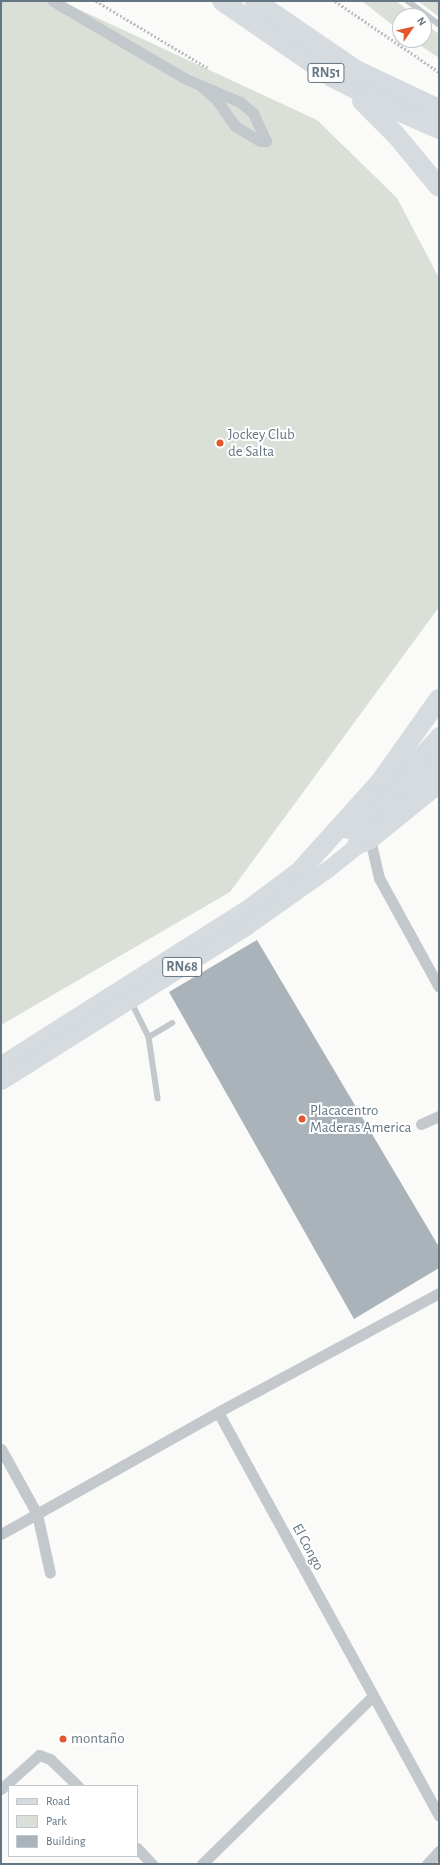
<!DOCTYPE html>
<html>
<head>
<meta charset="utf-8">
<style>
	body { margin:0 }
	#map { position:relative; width:440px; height:1865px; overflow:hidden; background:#fafaf8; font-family:"Alegreya Sans",sans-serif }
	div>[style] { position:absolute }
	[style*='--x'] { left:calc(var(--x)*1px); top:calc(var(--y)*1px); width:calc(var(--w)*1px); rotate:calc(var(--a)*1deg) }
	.green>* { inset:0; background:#dadfd7 }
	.building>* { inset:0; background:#aab3b9 }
	.path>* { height:2.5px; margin-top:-1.25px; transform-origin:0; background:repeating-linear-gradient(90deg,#bbbfc2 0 2px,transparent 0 4px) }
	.lane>* { height:5.5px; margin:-2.75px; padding:0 2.75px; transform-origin:2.75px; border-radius:2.75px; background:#c3c8cc }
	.street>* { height:11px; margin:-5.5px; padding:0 5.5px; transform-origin:5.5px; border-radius:5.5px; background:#c3c8cc }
	.primary>* { height:17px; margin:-8.5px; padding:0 8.5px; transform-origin:8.5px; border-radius:8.5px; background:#d6dbdf }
	.highway>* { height:20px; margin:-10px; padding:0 10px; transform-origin:10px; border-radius:10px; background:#d6dbdf }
	.dots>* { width:11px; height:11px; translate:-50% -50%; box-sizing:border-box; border:2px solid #fff; border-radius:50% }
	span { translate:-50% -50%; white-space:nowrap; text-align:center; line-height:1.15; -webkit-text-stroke:4px #fff; paint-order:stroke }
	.shield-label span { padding:1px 3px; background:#fff; border:1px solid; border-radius:3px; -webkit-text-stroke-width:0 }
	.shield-label { font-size:14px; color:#657683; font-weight:700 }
	.poi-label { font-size:15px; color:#657683 }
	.left { translate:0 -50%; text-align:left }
	.street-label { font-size:15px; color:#657683 }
	.frame { position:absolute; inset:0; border:2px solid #657683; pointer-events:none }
	.legend { position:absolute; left:8px; top:1785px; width:130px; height:72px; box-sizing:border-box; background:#fff; border:1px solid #c1c8cd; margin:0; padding:5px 7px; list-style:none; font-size:12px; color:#657683 }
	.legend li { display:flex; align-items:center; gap:8px; height:20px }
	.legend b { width:20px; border:1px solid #c1c8cd }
	.north { position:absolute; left:392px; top:8px; width:40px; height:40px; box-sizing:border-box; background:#fff; border:1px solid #c1c8cd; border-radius:50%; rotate:56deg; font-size:11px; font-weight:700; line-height:16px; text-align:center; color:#657683 }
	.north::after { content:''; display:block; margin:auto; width:14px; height:18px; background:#e4572e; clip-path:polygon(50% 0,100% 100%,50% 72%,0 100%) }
</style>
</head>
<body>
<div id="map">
	<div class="green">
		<i style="clip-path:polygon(1px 1px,61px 1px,317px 120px,397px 198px,439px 278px,439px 607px,230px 892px,1px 1025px)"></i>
		<i style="clip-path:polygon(362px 1px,396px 1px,415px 16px,400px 16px,400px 31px)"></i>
		<i style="clip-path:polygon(418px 1px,439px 1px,439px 17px)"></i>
		<i style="clip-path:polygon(424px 23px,439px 34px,439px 58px,412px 40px,424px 40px)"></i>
	</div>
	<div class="building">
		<i style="clip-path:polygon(257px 940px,439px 1247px,439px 1268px,354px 1319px,169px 992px)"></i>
	</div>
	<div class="path">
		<i style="--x:96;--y:1;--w:131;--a:30.9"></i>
		<i style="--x:335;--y:1;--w:126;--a:34.3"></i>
	</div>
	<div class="lane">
		<i style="--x:408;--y:1;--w:39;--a:37"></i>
		<i style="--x:131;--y:1001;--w:40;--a:63.4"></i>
		<i style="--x:149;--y:1037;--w:62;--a:81.6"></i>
		<i style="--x:149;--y:1037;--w:27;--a:-31"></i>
	</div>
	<div class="street">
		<i style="--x:53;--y:1;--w:154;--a:30.4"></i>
		<i style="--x:186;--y:79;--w:59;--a:23.1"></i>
		<i style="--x:240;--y:102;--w:17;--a:40"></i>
		<i style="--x:253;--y:113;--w:31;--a:65"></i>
		<i style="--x:266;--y:141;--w:6;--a:180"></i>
		<i style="--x:260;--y:141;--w:29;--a:-149"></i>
		<i style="--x:235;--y:126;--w:32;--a:-125"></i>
		<i style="--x:217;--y:100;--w:20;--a:-139"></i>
		<i style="--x:370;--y:839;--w:40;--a:77"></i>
		<i style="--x:379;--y:878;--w:124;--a:61.2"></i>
		<i style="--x:421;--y:1124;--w:20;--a:-24"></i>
		<i style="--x:218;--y:1412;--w:460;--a:61.3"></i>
		<i style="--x:1;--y:1449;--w:74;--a:61"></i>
		<i style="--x:37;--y:1514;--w:60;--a:77.6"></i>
		<i style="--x:1;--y:1534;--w:249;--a:-29.3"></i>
		<i style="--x:218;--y:1412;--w:251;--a:-28.3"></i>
		<i style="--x:1;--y:1789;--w:51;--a:-41.8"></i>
		<i style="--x:39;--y:1755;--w:12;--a:20"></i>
		<i style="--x:50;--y:1759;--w:39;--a:44"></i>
		<i style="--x:137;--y:1848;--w:22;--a:47"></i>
		<i style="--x:202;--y:1864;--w:238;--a:-44.5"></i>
		<i style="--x:427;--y:1864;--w:18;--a:-47"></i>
	</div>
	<div class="primary">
		<i style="--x:347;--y:830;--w:42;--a:-42.1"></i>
		<i style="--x:378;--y:802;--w:91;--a:-47.7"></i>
		<i style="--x:1;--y:1064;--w:291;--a:-32.4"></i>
		<i style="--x:247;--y:908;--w:79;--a:-36.7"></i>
		<i style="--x:1;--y:1081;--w:291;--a:-32.2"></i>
		<i style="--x:247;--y:926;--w:100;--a:-35.3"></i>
		<i style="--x:329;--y:868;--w:36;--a:-39"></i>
		<i style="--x:357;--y:845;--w:120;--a:-46.7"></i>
	</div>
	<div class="highway">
		<i style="--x:222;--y:1;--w:134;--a:34.6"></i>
		<i style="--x:332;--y:77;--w:70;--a:27.3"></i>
		<i style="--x:394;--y:109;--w:49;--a:24"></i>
		<i style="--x:255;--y:1;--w:122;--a:34.3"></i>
		<i style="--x:356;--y:70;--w:92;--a:25.2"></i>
		<i style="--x:362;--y:101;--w:48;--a:45"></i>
		<i style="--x:396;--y:135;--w:67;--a:50.4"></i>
		<i style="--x:357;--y:845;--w:14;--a:-25"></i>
		<i style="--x:370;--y:839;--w:89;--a:-39.1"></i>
		<i style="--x:301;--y:870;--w:118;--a:-48.1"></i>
		<i style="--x:380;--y:782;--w:102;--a:-54.6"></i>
	</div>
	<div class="dots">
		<i style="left:220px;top:443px;background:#e4572e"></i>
		<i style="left:302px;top:1119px;background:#e4572e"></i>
		<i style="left:63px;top:1739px;background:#e4572e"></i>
	</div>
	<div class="shield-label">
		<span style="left:326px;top:73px">RN51</span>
		<span style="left:182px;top:967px">RN68</span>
	</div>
	<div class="poi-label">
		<span class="left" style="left:228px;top:443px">Jockey Club<br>de Salta</span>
		<span class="left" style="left:310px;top:1119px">Placacentro<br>Maderas America</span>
		<span class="left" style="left:71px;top:1739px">montaño</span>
	</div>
	<div class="street-label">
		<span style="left:308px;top:1547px;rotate:62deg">El Congo</span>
	</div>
	<div class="frame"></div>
	<ul class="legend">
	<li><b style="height:5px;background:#d6dbdf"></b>Road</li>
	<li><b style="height:11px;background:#dadfd7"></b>Park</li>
	<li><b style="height:11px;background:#aab3b9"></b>Building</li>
	</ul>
	<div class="north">N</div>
</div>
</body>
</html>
